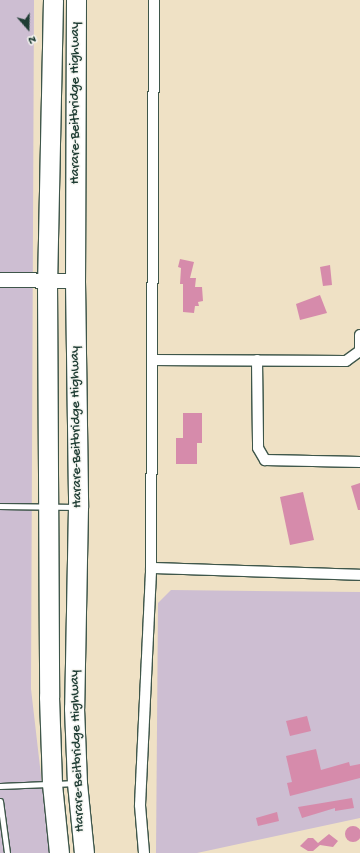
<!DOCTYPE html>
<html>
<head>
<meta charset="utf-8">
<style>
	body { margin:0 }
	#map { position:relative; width:360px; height:853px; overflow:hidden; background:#efe1c5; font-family:"Gochi Hand",sans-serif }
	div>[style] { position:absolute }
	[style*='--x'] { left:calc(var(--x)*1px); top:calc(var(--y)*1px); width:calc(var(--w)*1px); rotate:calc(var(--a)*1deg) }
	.industrial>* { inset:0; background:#cdbed2 }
	.building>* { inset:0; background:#d68bab }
	.round { border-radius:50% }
	.roads { filter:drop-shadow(1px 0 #3e564a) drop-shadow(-1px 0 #3e564a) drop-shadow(0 1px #3e564a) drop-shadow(0 -1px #3e564a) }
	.lane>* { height:5px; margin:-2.5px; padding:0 2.5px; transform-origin:2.5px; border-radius:2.5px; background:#fff }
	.street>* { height:10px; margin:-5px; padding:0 5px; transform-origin:5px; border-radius:5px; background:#fff }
	.secondary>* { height:14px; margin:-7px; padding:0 7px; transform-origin:7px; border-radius:7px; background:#fff }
	.highway>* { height:19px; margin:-9.5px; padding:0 9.5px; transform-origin:9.5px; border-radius:9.5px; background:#fff }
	span { translate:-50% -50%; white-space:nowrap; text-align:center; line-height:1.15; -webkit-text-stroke:3px #f6f6f2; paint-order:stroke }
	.street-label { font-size:14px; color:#1f3d34 }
	.north { position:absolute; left:8px; top:8px; width:40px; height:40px; -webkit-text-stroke:3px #f6f6f2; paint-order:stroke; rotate:160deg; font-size:11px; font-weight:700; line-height:16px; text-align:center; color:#1f3d34 }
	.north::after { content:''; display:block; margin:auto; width:14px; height:18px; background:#1f3d34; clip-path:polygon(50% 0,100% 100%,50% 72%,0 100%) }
</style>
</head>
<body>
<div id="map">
	<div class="industrial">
		<i style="clip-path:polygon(0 0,34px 0,31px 689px,50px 853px,0 853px)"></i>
		<i style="clip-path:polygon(171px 590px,360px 592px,360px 818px,197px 853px,156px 853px,158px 603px)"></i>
	</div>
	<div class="building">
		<i style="clip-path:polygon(180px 259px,194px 262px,190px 278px,196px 278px,195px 287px,202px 287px,203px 301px,198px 302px,199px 306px,195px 306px,194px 313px,183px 312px,183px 284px,180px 284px,181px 268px,178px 267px)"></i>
		<i style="clip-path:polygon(330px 265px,332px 285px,323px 286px,320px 267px)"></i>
		<i style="clip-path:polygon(320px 295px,327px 313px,300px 320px,296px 304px)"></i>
		<i style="clip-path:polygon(183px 413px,202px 413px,202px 443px,197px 443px,197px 464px,176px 464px,176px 438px,183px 438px)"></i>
		<i style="clip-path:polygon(360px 483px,360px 510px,358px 510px,351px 486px)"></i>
		<i style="clip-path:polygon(303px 492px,314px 540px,290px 545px,280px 497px)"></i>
		<i style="clip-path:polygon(307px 716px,311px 731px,290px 736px,286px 721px)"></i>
		<i style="clip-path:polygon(316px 749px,321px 770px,349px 762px,350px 766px,360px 764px,360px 778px,290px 796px,287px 783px,292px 782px,286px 756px)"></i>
		<i style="clip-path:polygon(352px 798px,354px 808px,335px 811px,335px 808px,302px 818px,298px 807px)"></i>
		<i style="clip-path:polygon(277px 812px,279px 821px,258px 826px,256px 818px)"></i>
		<i class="round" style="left:345px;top:826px;width:16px;height:16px"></i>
		<i style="clip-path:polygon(329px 834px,338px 841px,333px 847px,320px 845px,313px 851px,308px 851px,300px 846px,308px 838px,313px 838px,318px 843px)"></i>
	</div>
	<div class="roads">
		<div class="lane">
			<i style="--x:0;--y:506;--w:75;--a:0.8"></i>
			<i style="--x:56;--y:784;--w:18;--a:-3"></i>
			<i style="--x:0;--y:786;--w:48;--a:-2.4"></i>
			<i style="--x:0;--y:801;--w:52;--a:82.3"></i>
		</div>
		<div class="street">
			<i style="--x:154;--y:0;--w:568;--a:90.3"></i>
			<i style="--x:151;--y:568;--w:209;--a:1.9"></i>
			<i style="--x:152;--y:360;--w:194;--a:0.3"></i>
			<i style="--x:346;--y:361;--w:17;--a:-36"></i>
			<i style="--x:360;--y:351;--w:16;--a:-90"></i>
			<i style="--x:257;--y:360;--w:88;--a:89.3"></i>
			<i style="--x:258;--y:448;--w:14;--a:60"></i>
			<i style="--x:265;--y:460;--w:95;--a:1.2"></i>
			<i style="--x:144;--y:853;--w:48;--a:-94.8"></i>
			<i style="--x:140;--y:805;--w:237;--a:-87.3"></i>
		</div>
		<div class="secondary">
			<i style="--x:0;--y:280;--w:75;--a:0.8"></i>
		</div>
		<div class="highway">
			<i style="--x:53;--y:0;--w:281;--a:91.2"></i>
			<i style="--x:47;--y:281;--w:416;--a:89.7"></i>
			<i style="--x:49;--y:697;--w:87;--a:88"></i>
			<i style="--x:52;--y:784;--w:69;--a:84.2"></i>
			<i style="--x:76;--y:0;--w:281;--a:90.2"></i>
			<i style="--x:75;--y:281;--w:226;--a:89.2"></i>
			<i style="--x:78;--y:507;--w:201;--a:91.1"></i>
			<i style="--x:74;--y:708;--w:75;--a:87.7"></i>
			<i style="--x:77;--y:783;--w:70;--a:84.3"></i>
		</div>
	</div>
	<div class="street-label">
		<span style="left:76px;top:103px;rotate:-90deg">Harare-Beitbridge Highway</span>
		<span style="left:77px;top:427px;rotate:-91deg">Harare-Beitbridge Highway</span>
		<span style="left:78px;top:751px;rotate:-92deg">Harare-Beitbridge Highway</span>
	</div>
	<div class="north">N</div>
</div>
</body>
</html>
